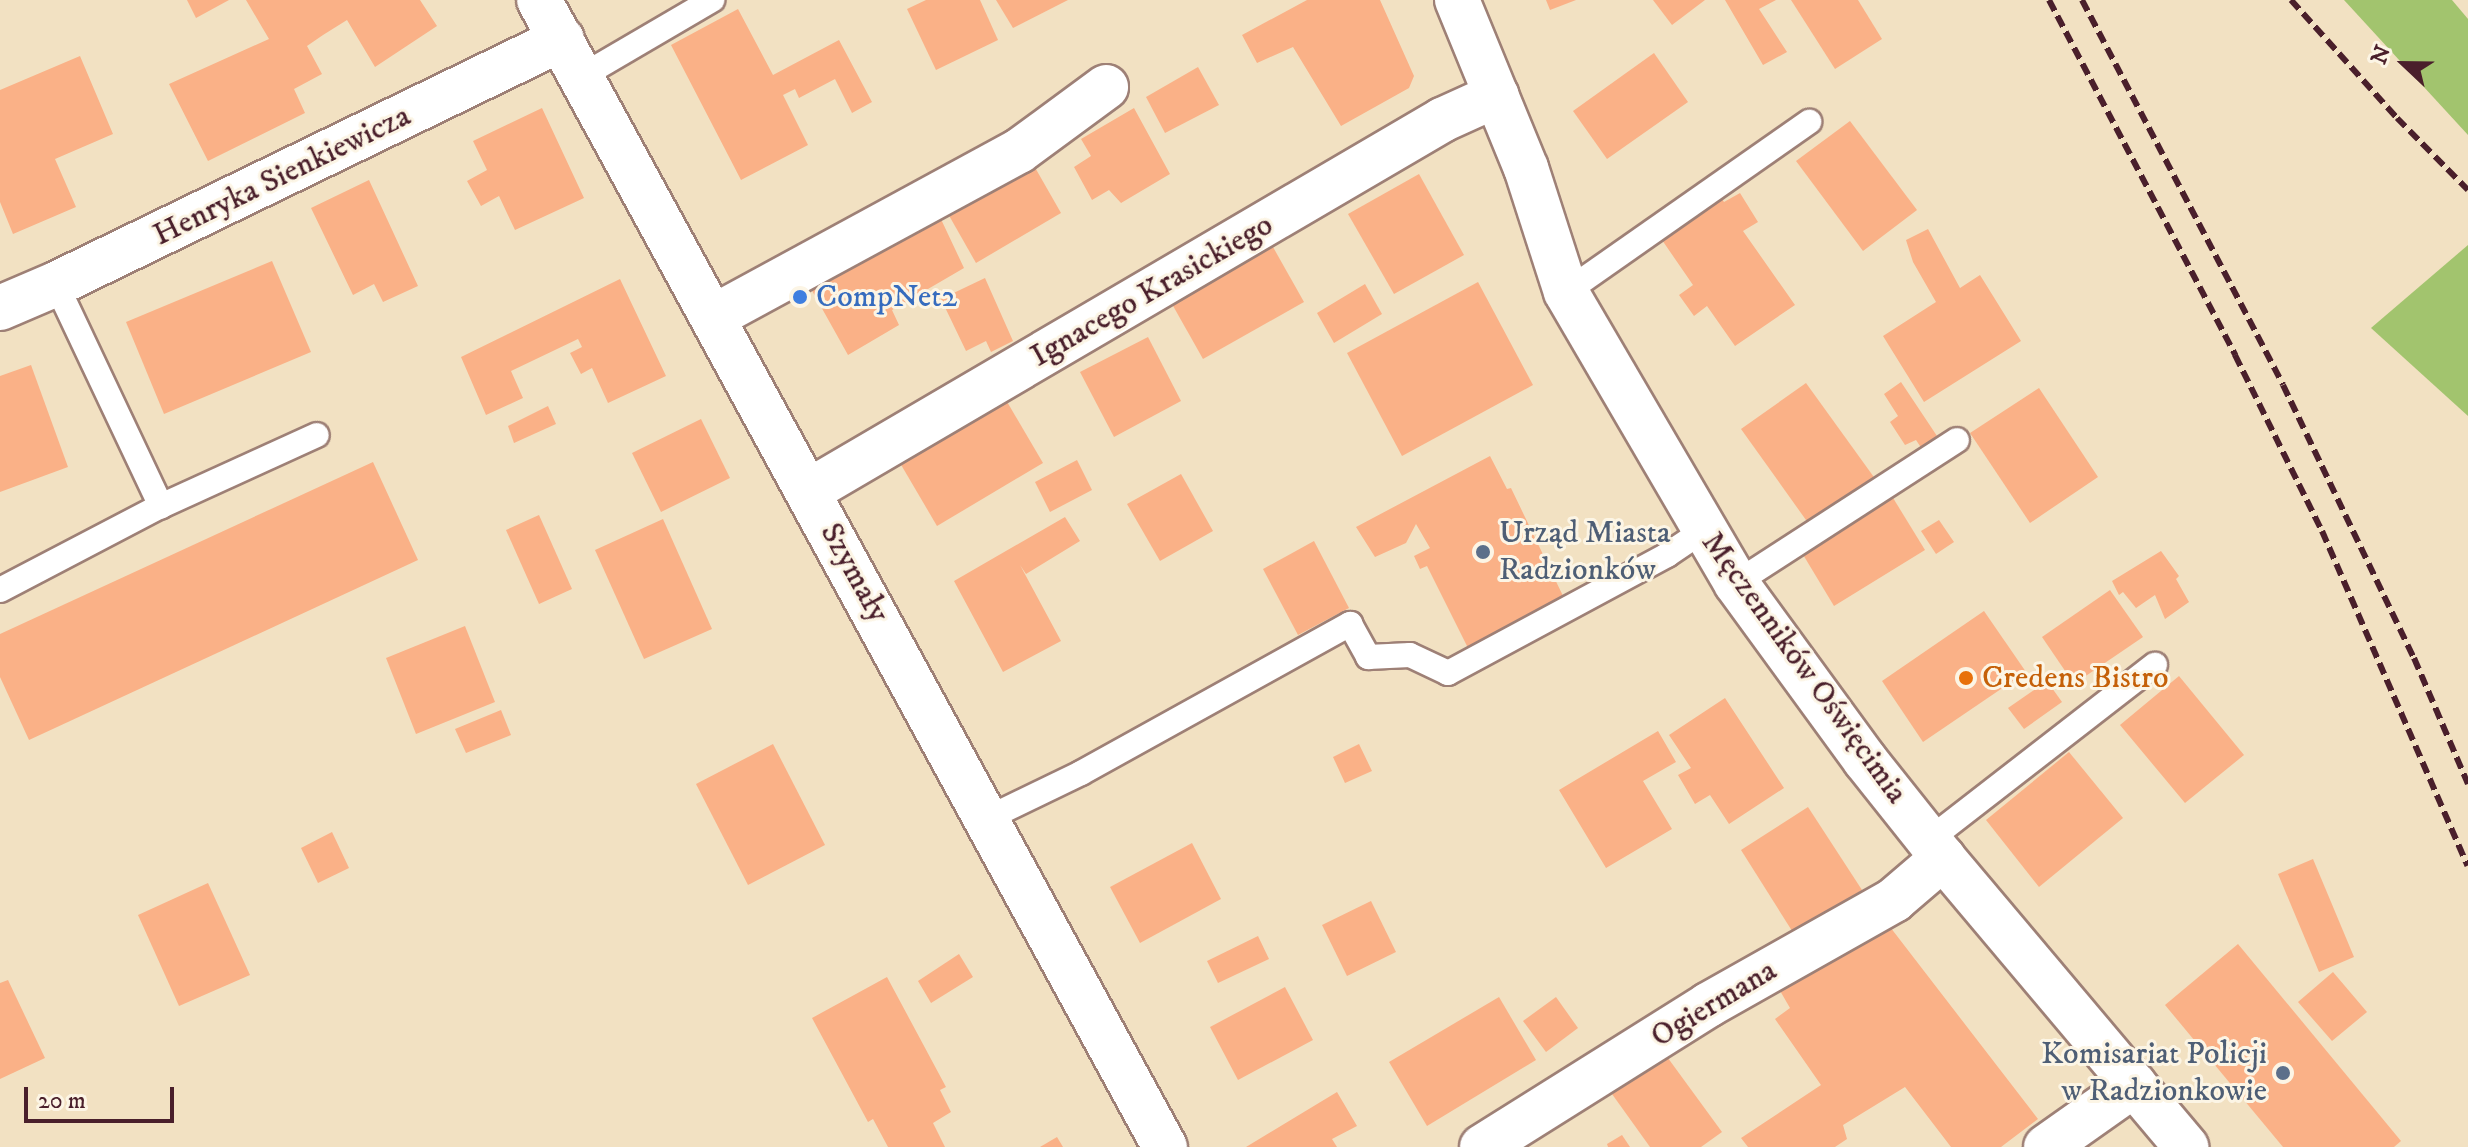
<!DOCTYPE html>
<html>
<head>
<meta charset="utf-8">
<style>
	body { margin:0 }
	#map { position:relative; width:2468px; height:1147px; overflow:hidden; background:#f2e1c2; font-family:"IM FELL DW Pica",serif }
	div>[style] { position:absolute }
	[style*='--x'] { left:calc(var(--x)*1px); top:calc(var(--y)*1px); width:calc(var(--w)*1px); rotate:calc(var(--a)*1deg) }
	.green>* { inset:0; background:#a2c46e }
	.building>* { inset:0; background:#fab187 }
	.roads { filter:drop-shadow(2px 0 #9e8076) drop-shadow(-2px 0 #9e8076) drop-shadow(0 2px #9e8076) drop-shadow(0 -2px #9e8076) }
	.lane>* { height:24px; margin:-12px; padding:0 12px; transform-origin:12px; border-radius:12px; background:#fff }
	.street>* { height:44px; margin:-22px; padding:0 22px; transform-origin:22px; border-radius:22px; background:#fff }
	.secondary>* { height:44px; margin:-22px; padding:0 22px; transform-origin:22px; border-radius:22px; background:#fff }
	.rail>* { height:6px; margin-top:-3px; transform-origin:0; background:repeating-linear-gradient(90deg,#4a1f2b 0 12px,transparent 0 18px) }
	.dots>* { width:22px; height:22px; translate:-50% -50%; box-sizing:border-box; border:4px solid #fcf5e5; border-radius:50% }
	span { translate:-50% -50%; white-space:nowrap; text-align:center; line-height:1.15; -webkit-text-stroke:6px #fcf5e5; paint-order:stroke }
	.street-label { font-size:32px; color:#4a1f2b }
	.shop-label { font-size:32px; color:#366cbe }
	.left { translate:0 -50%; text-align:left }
	.service-label { font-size:32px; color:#4e5e75 }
	.right { translate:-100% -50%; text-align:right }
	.food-label { font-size:32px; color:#c56008 }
	.north { position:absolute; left:2364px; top:24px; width:80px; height:80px; -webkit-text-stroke:6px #fcf5e5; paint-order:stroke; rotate:292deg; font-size:22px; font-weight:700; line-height:32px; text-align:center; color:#4a1f2b }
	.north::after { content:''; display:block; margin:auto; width:28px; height:36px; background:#4a1f2b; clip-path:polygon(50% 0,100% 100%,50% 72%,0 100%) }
	.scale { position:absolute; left:24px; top:1087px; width:150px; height:36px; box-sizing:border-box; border:4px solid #4a1f2b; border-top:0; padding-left:10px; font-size:24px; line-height:28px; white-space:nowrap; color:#4a1f2b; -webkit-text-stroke:6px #fcf5e5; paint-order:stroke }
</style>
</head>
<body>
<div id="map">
	<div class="green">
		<i style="clip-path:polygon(2344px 0,2452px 0,2468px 19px,2468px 135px)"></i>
		<i style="clip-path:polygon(2468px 245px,2468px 416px,2371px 328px)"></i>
	</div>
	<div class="building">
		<i style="clip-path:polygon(187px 0,229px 0,196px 18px)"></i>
		<i style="clip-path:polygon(246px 0,420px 0,437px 26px,375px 67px,347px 20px,323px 35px,307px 46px,322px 74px,294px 89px,305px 113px,208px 161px,169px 84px,269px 39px)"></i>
		<i style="clip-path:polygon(926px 0,980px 0,998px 40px,936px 70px,907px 9px)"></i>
		<i style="clip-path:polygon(996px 0,1068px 0,1013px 28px)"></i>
		<i style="clip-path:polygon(1307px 0,1380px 0,1414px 76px,1409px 88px,1341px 126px,1293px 47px,1257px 63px,1242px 35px)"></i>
		<i style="clip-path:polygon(1546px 0,1576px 0,1550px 10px)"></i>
		<i style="clip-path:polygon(1653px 0,1705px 0,1672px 25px)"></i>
		<i style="clip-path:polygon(1725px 0,1776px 0,1759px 9px,1787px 52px,1763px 65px)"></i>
		<i style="clip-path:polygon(1791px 0,1858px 0,1882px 39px,1835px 69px)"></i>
		<i style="clip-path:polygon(738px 9px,773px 75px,839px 40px,872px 102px,852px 113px,835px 79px,799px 98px,795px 89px,783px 95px,808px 145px,741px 180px,671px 45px)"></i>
		<i style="clip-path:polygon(1654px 53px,1688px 102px,1607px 159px,1573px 111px)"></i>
		<i style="clip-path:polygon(80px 56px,113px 134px,55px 159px,76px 207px,13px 234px,0 202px,0 90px)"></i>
		<i style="clip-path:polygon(1198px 67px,1219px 105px,1165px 133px,1146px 97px)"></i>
		<i style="clip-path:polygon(542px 108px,584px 198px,515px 230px,499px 196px,481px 206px,467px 181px,487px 170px,473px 141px)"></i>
		<i style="clip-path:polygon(1134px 108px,1170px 174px,1121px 203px,1109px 190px,1092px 200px,1074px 167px,1091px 156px,1081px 139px)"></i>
		<i style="clip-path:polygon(1850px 121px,1917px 210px,1863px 251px,1796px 161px)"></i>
		<i style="clip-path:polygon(1033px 164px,1061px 213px,976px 263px,947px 212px)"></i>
		<i style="clip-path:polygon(1419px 174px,1464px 255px,1394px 294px,1348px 214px)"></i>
		<i style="clip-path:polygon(369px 180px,418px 286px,383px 302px,374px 284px,353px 295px,311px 208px)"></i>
		<i style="clip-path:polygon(1740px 193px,1758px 222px,1743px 231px,1795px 305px,1735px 346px,1707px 306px,1694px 316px,1679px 295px,1693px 285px,1662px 240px,1722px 199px,1724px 202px)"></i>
		<i style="clip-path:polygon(939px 215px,964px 268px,892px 310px,899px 325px,848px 355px,810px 287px)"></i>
		<i style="clip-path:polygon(1928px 229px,1960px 288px,1980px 275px,2021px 341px,1924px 402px,1883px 336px,1936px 302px,1913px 262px,1906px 240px)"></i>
		<i style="clip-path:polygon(1273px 247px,1304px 302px,1203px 359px,1172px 304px)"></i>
		<i style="clip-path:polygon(272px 261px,311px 352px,164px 414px,126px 322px)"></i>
		<i style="clip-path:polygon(985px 278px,1013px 341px,991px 352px,986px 341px,966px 351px,941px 299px)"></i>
		<i style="clip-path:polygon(620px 279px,666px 376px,608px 403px,592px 368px,581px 374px,570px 353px,582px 347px,578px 339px,511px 371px,523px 398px,486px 415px,461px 357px)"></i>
		<i style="clip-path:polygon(1478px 282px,1533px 385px,1402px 456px,1347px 353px)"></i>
		<i style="clip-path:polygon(1365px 284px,1382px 314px,1334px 343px,1317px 313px)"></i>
		<i style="clip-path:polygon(1148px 337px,1181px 401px,1114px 437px,1080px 372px)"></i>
		<i style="clip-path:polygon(31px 365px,68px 467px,0 492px,0 376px)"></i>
		<i style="clip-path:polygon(1901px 382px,1941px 442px,1924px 452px,1916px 440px,1905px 445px,1890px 422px,1898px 416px,1884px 394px)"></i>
		<i style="clip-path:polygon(1806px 383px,1876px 480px,1811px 527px,1741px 429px)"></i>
		<i style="clip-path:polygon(2039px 388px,2098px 477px,2030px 523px,1970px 433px)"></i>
		<i style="clip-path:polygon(1006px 400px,1043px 463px,937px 526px,900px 463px)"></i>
		<i style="clip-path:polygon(548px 406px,556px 424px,514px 443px,508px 426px)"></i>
		<i style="clip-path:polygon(701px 419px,730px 478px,661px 512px,632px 453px)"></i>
		<i style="clip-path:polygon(1490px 456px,1507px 489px,1511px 488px,1564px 598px,1468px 648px,1427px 566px,1420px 569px,1414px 556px,1430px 548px,1416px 524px,1406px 543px,1375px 557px,1356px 527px)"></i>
		<i style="clip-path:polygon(1077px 460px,1092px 490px,1050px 512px,1035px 482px)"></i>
		<i style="clip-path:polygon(373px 462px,418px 560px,29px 740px,0 677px,0 634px)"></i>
		<i style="clip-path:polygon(1181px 474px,1213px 531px,1160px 561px,1127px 504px)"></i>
		<i style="clip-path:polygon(1890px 493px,1925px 550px,1834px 606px,1799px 548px)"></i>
		<i style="clip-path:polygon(539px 515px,572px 589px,539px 604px,506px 530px)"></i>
		<i style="clip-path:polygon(1065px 517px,1080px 541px,1026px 574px,1020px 565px,1061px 641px,1003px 672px,954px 581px)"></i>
		<i style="clip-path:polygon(663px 519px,712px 629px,644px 659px,595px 550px)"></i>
		<i style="clip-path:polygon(1939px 520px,1954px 542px,1936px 554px,1921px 531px)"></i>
		<i style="clip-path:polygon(1314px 541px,1349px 608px,1298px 635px,1263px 569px)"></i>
		<i style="clip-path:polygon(2161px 551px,2179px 576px,2176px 579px,2189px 602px,2165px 619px,2155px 595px,2136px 608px,2123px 592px,2119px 595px,2112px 581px)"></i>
		<i style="clip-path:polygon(2110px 590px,2143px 637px,2074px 684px,2042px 637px)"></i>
		<i style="clip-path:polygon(1984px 611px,2026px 672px,1923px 742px,1882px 681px)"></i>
		<i style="clip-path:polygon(465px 626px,495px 702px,416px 734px,386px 658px)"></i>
		<i style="clip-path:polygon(2179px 676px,2244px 755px,2185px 803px,2120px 725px)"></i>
		<i style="clip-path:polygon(2047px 681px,2062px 702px,2024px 729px,2008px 708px)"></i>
		<i style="clip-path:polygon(1725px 698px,1784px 788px,1729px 824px,1710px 795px,1695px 804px,1678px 775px,1691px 768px,1669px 735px)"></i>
		<i style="clip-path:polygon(501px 710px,511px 735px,466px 753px,455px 729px)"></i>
		<i style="clip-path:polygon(1658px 731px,1676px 762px,1643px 781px,1672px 829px,1606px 868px,1559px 790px)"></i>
		<i style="clip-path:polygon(773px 744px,825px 845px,748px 885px,696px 784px)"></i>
		<i style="clip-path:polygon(1359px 744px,1372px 771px,1345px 783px,1333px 757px)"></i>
		<i style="clip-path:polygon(2069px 752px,2123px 818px,2039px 887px,1986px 820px)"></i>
		<i style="clip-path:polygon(1808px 807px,1862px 890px,1794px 934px,1741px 850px)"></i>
		<i style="clip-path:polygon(332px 832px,349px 868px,318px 883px,301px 848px)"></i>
		<i style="clip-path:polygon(1192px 843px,1221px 899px,1140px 943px,1110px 887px)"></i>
		<i style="clip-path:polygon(2313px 859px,2354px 957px,2319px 972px,2278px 874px)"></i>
		<i style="clip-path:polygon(208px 883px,250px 975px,179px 1006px,138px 915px)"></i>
		<i style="clip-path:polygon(1371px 901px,1396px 952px,1347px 976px,1322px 925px)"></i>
		<i style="clip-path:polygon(1877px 910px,2038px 1119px,2001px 1147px,1951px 1147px,1905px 1087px,1843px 1125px,1847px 1139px,1835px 1147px,1748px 1147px,1741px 1138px,1821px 1085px,1775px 1019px,1790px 1008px,1771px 975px)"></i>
		<i style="clip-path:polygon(1258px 936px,1269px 959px,1218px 983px,1207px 961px)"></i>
		<i style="clip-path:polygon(2238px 944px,2401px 1141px,2394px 1147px,2283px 1147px,2165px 1005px)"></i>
		<i style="clip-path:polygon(959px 954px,973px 977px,931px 1003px,918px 981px)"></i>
		<i style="clip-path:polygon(2333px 972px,2367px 1012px,2332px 1041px,2298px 1002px)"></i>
		<i style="clip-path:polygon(887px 977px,946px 1087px,940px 1090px,951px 1112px,933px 1123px,945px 1147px,888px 1147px,873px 1119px,868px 1122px,812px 1018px)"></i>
		<i style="clip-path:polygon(8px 980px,45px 1058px,0 1079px,0 983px)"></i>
		<i style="clip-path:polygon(1285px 987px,1313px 1040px,1238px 1080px,1210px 1027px)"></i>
		<i style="clip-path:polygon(1499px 997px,1536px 1060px,1427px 1126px,1389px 1062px)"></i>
		<i style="clip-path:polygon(1556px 997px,1578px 1028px,1546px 1052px,1523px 1021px)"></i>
		<i style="clip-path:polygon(1665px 1054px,1722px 1132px,1701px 1147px,1650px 1147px,1612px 1094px)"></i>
		<i style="clip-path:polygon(1337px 1092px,1357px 1126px,1332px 1139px,1337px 1147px,1246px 1147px)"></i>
		<i style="clip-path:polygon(1622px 1135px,1630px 1147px,1608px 1147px,1607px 1144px)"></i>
		<i style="clip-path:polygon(1057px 1137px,1063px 1147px,1040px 1147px)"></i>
	</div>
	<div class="roads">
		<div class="lane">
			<i style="--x:582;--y:76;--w:151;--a:-30.3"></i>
			<i style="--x:56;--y:284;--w:246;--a:64.7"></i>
			<i style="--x:1566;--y:292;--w:297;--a:-35"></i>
			<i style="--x:1736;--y:583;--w:263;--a:-32.9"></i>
			<i style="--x:0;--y:590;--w:182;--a:-27.6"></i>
			<i style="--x:161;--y:506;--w:171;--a:-24.5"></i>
			<i style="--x:988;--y:818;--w:103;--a:-25.8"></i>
			<i style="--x:1081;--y:773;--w:308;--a:-29"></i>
			<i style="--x:1350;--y:624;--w:38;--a:61"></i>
			<i style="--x:1368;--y:657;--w:42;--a:-2.7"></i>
			<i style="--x:1410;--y:655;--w:42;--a:25.3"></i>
			<i style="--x:1448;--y:673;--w:249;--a:-28.3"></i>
			<i style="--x:1667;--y:555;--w:45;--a:-34"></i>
			<i style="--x:1929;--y:840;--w:286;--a:-37.8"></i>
		</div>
		<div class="street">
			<i style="--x:0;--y:308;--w:61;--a:-23.2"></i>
			<i style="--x:56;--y:284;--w:562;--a:-25.84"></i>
			<i style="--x:715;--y:316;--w:346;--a:-28.5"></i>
			<i style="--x:1019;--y:151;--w:108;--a:-36.3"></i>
			<i style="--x:809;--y:491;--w:734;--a:-30.37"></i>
			<i style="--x:1442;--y:120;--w:60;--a:-24.4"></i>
			<i style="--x:1482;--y:1147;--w:267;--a:-32.1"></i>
			<i style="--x:1708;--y:1005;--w:214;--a:-29.4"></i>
			<i style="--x:1894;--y:900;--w:65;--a:-40.6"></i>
			<i style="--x:2046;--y:1147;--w:108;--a:-35.2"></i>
		</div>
		<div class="secondary">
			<i style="--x:539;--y:0;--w:1307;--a:61.38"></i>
			<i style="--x:1457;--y:0;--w:182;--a:67.7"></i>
			<i style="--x:1526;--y:168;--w:130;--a:72.1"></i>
			<i style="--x:1566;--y:292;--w:337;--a:59.7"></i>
			<i style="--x:1736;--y:583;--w:219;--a:53.9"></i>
			<i style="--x:1865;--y:760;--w:125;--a:51.5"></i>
			<i style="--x:1943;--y:858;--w:378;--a:49.9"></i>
		</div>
	</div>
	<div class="rail">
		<i style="--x:2049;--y:0;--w:401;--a:62.3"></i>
		<i style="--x:2235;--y:355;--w:196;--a:63.7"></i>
		<i style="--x:2322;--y:531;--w:365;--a:66.5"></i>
		<i style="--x:2082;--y:0;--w:434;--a:62.4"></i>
		<i style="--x:2283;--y:385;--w:303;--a:64.4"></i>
		<i style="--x:2414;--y:658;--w:137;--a:66.8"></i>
		<i style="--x:2291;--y:0;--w:159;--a:48.1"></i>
		<i style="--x:2397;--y:118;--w:101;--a:45.4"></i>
	</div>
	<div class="dots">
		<i style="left:800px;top:297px;background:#3f7fe0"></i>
		<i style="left:1483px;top:552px;background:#5c6f8a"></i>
		<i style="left:1966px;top:678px;background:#e8710a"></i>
		<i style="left:2283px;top:1073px;background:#5c6f8a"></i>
	</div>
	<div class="street-label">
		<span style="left:282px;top:176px;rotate:-26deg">Henryka Sienkiewicza</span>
		<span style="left:1152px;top:291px;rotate:-30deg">Ignacego Krasickiego</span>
		<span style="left:854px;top:573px;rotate:61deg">Szymały</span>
		<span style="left:1804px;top:668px;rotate:54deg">Męczenników Oświęcimia</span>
		<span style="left:1714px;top:1004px;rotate:-31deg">Ogiermana</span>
	</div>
	<div class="shop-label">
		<span class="left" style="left:816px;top:297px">CompNet2</span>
	</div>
	<div class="service-label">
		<span class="left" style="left:1499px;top:552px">Urząd Miasta<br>Radzionków</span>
		<span class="right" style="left:2267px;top:1073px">Komisariat Policji<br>w Radzionkowie</span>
	</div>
	<div class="food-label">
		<span class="left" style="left:1982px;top:678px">Credens Bistro</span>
	</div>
	<div class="north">N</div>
	<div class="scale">20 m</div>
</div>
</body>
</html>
